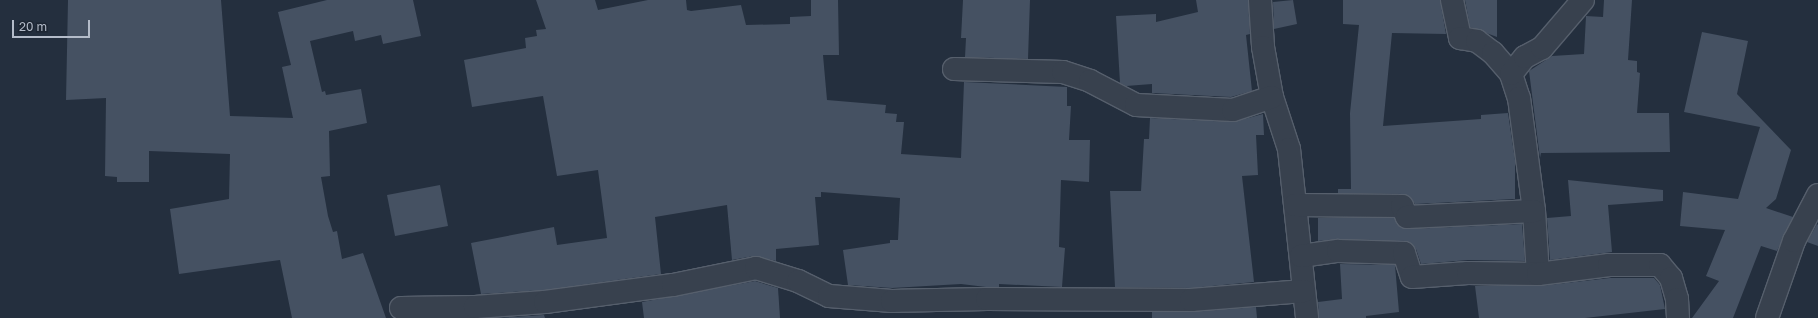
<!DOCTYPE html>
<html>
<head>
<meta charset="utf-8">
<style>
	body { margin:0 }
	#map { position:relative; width:1818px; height:318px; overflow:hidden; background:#242f3e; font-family:"Golos Text",sans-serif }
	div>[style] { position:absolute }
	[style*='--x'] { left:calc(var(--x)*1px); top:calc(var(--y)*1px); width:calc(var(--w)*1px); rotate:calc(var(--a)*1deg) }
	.building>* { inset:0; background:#455162 }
	.roads { filter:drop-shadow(1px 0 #565f6c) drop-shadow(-1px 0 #565f6c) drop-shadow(0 1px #565f6c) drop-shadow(0 -1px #565f6c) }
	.street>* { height:22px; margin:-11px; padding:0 11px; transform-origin:11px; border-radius:11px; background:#38414e }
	span { translate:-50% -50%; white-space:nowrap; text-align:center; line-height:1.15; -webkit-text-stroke:3px #1d2633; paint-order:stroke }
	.scale { position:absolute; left:12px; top:20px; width:78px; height:18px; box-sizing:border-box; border:2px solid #b4bcc9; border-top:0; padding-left:5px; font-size:12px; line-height:14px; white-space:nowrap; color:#b4bcc9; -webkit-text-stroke:3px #1d2633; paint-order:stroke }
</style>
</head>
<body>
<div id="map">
	<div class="building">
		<i style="clip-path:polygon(68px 0,221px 0,230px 116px,293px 118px,282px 67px,291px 65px,278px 12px,327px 0,413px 0,421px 36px,383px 44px,381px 35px,355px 41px,353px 31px,310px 41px,322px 92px,325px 91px,326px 95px,361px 89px,367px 123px,329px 131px,330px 176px,321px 177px,328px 216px,333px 232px,337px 231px,342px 259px,363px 253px,386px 318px,292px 318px,280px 260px,179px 274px,170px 209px,229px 199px,230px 154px,149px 151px,149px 182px,117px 182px,117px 177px,105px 176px,106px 98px,66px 100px)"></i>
		<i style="clip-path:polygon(536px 0,595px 0,598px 10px,648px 0,686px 0,687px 10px,691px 11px,741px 5px,746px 25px,790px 24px,790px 17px,811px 16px,811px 0,838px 0,839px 55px,823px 55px,827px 100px,886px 105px,885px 113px,897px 114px,896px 122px,904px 122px,901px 154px,961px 158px,964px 82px,1067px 87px,1067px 106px,1071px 106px,1069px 140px,1090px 140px,1089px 182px,1061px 180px,1059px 247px,1065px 248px,1062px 287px,999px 284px,999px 287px,986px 287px,961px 284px,892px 288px,848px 285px,843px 250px,890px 243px,890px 240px,898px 240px,900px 198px,821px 192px,821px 197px,815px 197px,819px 245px,776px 249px,776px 261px,754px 256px,732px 260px,727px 205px,655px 217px,661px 274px,544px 290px,481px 294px,471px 243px,554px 227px,557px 245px,607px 238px,598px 170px,557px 176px,543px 96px,472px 107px,464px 60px,526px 48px,525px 38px,537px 36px,536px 30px,546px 29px)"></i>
		<i style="clip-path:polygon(963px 0,1030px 0,1028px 59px,965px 57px,966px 38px,961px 38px)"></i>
		<i style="clip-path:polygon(1196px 0,1248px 0,1250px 34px,1246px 35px,1252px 91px,1231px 97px,1152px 93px,1152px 84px,1126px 86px,1120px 83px,1116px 16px,1156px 14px,1156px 22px,1198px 12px)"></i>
		<i style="clip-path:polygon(1293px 0,1297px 24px,1274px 29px,1273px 2px)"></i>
		<i style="clip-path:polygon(1343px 0,1440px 0,1446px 34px,1392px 33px,1383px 126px,1481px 119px,1481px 115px,1508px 113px,1515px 160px,1515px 199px,1415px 204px,1409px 196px,1403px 194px,1338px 193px,1338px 189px,1351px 189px,1350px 113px,1359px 25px,1343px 24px)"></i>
		<i style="clip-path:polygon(1465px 0,1497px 0,1497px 37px,1470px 27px)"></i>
		<i style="clip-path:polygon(1604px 0,1632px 0,1628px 60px,1637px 61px,1637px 72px,1640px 73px,1637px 113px,1669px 113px,1670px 152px,1541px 153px,1540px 158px,1529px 71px,1552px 56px,1584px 54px,1586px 16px,1603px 17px)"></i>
		<i style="clip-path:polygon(1702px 32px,1748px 41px,1737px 94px,1791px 150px,1776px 199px,1766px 208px,1793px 217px,1777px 251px,1761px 246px,1733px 318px,1692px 318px,1719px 281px,1706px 276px,1725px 230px,1680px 226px,1683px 192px,1738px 199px,1760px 127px,1684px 112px)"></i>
		<i style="clip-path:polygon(1263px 114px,1264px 135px,1256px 135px,1258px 175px,1242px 176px,1254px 282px,1191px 288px,1115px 287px,1110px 191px,1141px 191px,1144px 139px,1149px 139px,1150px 118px,1233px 122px)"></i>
		<i style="clip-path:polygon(1568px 180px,1663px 190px,1663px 201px,1608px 205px,1612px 252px,1550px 260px,1547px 218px,1571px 216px)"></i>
		<i style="clip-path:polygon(440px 185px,448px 226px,395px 236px,387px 195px)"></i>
		<i style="clip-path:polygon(1318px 218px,1394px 218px,1400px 227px,1408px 229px,1522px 224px,1525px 261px,1468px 260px,1421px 264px,1416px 249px,1405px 241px,1338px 239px,1318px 241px)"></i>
		<i style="clip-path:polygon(1817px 224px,1818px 225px,1818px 246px,1807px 242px)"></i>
		<i style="clip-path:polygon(1340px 264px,1395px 265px,1399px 312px,1366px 316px,1366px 318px,1319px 318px,1318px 302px,1342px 299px)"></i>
		<i style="clip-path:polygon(1610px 278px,1654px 278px,1660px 285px,1665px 309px,1585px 318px,1479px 318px,1475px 286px,1539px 286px)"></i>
		<i style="clip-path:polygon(755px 281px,778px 288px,780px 318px,644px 318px,642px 302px)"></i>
		<i style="clip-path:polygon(1256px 307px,1257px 318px,1152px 318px,1152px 312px,1192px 312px)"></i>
		<i style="clip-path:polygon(544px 315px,545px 318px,496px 318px)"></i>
	</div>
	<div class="roads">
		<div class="street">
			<i style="--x:1260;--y:0;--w:47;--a:86.3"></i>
			<i style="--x:1263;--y:47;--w:51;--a:79.8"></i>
			<i style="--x:1272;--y:97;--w:55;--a:71.9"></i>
			<i style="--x:1289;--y:149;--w:170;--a:83.9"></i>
			<i style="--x:1452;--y:0;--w:39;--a:78"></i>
			<i style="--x:1460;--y:38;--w:17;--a:10"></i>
			<i style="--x:1477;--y:41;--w:20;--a:37"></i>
			<i style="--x:1493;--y:53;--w:28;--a:49"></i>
			<i style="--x:1511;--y:74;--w:25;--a:72"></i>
			<i style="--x:1519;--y:98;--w:114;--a:82.4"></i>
			<i style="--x:1534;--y:211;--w:63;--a:86.4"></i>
			<i style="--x:954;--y:69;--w:109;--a:1.6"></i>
			<i style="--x:1063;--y:72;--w:28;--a:18"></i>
			<i style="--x:1090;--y:81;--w:52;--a:27.6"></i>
			<i style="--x:1136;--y:105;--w:97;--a:3"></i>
			<i style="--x:1233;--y:110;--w:41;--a:-18.4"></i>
			<i style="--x:1511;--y:74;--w:22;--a:-51"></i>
			<i style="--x:1525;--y:57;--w:19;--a:-28"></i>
			<i style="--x:1542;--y:48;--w:63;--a:-49.5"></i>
			<i style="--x:1295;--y:205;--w:107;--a:0.5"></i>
			<i style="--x:1402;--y:206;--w:12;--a:66"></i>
			<i style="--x:1407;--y:217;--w:127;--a:-2.7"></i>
			<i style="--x:1301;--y:256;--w:37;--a:-8"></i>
			<i style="--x:1338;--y:251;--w:66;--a:1.7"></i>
			<i style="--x:1404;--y:253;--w:25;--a:72"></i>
			<i style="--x:1412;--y:277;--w:56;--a:-4.1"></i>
			<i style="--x:1468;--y:273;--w:70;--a:0.8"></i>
			<i style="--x:1538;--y:274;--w:72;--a:-7.2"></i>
			<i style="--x:1609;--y:265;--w:51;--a:0"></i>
			<i style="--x:1660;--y:265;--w:17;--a:50"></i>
			<i style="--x:1671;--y:278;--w:22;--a:74"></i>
			<i style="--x:1677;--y:299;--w:19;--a:87"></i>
			<i style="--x:401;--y:308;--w:74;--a:-0.8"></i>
			<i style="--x:475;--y:307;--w:70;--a:-4.1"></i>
			<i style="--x:545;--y:302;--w:129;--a:-7.6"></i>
			<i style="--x:673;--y:285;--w:85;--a:-11.6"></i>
			<i style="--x:756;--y:268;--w:44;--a:17.2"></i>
			<i style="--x:798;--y:281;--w:34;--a:26"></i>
			<i style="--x:829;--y:296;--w:63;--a:4.5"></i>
			<i style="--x:892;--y:301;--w:95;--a:-1.2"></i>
			<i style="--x:987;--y:299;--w:204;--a:0.3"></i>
			<i style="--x:1191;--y:300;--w:113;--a:-4.6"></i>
			<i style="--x:1767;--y:318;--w:82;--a:-70.7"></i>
			<i style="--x:1794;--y:241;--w:52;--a:-62.4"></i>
		</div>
	</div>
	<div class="scale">20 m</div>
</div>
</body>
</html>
